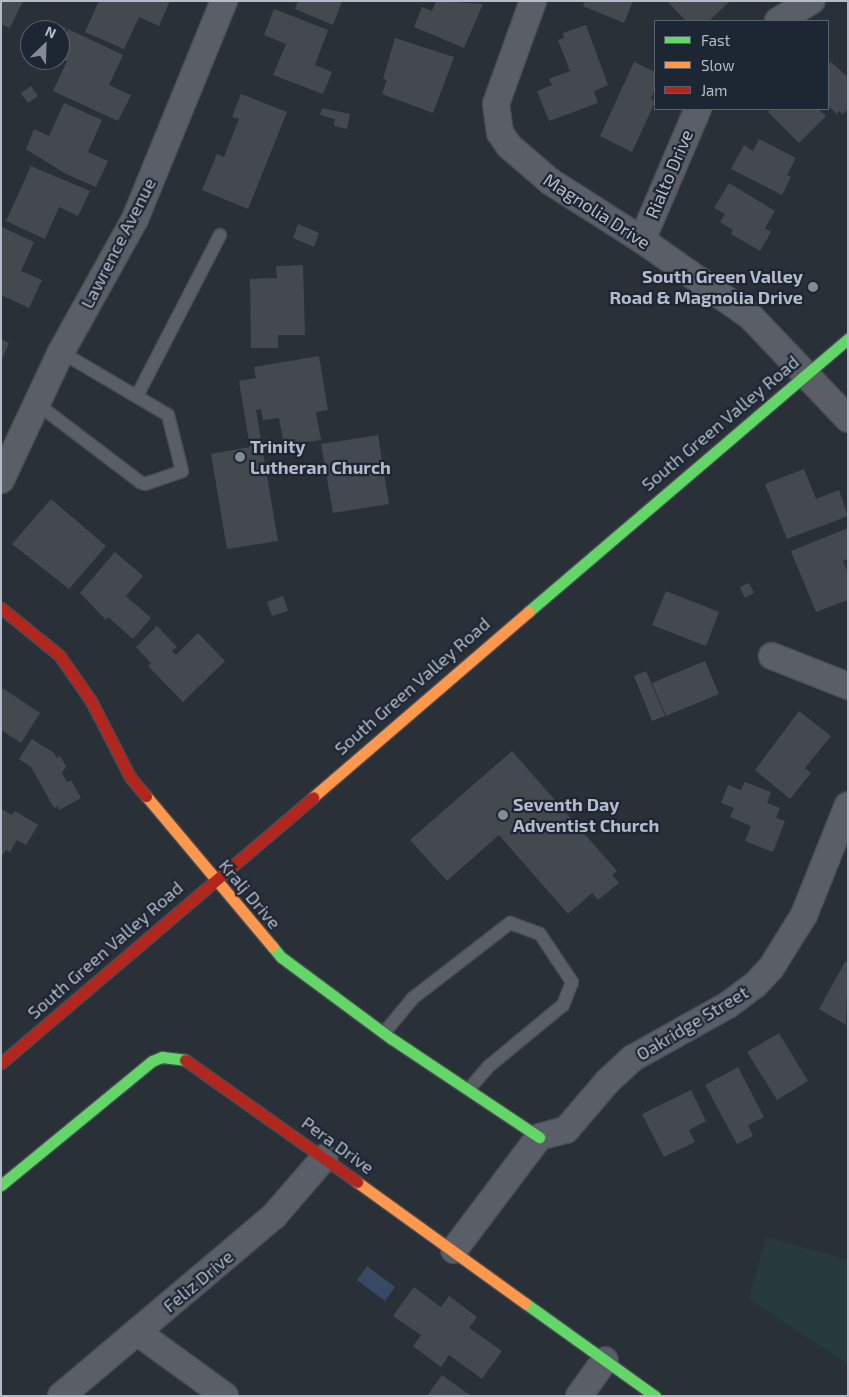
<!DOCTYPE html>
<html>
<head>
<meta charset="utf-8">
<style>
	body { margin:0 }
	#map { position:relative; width:849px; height:1397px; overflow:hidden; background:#2a3038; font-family:"Exo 2",sans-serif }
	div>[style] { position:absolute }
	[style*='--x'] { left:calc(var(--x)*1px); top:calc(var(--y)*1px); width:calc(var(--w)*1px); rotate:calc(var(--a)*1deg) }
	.green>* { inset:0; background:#273a3e }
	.water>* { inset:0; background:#384963 }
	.building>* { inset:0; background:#444950 }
	.roads { filter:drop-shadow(1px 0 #484c53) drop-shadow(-1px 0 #484c53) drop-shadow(0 1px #484c53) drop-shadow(0 -1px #484c53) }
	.lane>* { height:12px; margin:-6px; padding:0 6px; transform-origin:6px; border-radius:6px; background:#5a5e66 }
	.street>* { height:26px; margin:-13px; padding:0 13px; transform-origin:13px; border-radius:13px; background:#5a5e66 }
	.fast>* { height:11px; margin:-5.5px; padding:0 5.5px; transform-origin:5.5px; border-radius:5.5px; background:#63d668 }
	.slow>* { height:11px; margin:-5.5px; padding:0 5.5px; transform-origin:5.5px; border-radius:5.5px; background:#ff974d }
	.jam>* { height:11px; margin:-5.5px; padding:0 5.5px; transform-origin:5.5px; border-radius:5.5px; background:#b3261e }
	.dots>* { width:14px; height:14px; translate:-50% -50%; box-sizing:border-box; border:2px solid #1d2633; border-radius:50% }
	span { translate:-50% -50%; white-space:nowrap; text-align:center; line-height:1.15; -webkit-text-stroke:4.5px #1d2633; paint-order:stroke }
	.street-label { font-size:18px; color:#b4bcc9 }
	.poi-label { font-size:18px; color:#b4bcc9; font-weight:700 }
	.right { translate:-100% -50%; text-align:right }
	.left { translate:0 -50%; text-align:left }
	.frame { position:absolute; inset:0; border:2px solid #b4bcc9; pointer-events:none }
	.legend { position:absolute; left:654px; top:20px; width:175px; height:90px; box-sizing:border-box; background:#1d2633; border:1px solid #59626f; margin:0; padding:6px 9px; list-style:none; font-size:15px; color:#b4bcc9 }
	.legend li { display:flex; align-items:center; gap:10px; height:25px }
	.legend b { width:25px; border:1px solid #59626f }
	.north { position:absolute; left:20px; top:20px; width:50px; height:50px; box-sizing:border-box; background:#1d2633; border:1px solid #59626f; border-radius:50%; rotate:24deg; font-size:14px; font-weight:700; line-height:20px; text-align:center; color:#b4bcc9 }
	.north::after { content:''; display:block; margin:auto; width:18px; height:22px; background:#848b96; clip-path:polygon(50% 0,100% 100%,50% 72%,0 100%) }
</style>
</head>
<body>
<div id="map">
	<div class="green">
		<i style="clip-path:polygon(766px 1237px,848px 1260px,848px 1364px,749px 1299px)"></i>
	</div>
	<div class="water">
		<i style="clip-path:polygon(367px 1266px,395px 1287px,385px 1301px,357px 1280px)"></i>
	</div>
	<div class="building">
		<i style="clip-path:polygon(1px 1px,23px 1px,10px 28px,1px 24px)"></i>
		<i style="clip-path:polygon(99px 1px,170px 1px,159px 26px,139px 17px,124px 49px,85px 32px)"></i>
		<i style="clip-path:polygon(298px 1px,342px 1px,333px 25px,295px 9px)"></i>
		<i style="clip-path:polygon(436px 1px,483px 4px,464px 48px,414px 27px,422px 7px,432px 11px)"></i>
		<i style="clip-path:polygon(585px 1px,633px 1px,624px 23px,583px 6px)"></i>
		<i style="clip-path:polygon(667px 1px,730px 1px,709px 21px,686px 21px)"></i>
		<i style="clip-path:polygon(274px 9px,328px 30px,315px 65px,332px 72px,323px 94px,273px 75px,286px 44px,264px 35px)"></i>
		<i style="clip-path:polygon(56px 24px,66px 28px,60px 41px,60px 30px,53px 30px)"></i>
		<i style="clip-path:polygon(586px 25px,608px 85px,594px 91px,598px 103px,549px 121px,537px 91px,552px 85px,549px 79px,570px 71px,558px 40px,564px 38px,563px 33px)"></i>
		<i style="clip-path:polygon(68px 29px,123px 55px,109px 85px,131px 95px,118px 121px,53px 91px,67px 61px,60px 58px,60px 45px)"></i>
		<i style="clip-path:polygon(395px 38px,454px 57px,433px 113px,382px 94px,387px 80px,383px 79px)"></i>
		<i style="clip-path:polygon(634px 62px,655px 72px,655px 89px,651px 98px,655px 102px,632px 152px,600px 136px)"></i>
		<i style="clip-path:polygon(831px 62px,848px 77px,848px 109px,843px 114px,839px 111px,837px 114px,828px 106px,828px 66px)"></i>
		<i style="clip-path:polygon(31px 86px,38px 96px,28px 103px,21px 93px)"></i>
		<i style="clip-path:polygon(241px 94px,287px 112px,248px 209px,202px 190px,217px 154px,224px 157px,239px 119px,232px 117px)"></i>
		<i style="clip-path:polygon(64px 103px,102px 120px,88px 152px,108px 161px,96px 187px,66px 174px,26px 149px,34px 129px,49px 136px)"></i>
		<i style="clip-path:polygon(322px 108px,350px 114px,347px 129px,334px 126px,335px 119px,320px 115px)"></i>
		<i style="clip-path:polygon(771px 109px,818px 109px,826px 116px,799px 143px,768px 112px)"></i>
		<i style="clip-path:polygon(759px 139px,796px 158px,787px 175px,791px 177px,782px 195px,731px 169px,744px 145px,753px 151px)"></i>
		<i style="clip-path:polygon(31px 166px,90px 191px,78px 216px,59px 207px,45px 239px,6px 221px)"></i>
		<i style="clip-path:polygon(729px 183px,775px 211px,765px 228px,771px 232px,760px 251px,731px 234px,733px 230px,720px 222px,725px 214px,714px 208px)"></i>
		<i style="clip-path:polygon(298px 224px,319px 233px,314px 247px,293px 238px)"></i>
		<i style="clip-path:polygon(2px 227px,34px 242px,21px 271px,42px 280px,29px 308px,1px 295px)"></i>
		<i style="clip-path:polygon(303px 265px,305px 335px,278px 335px,278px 348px,251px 348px,250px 279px,277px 278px,276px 266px)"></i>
		<i style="clip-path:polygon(1px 339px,9px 343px,1px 361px)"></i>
		<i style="clip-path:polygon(319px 356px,328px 410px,316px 412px,321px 440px,284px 446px,279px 418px,263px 420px,261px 409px,256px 410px,278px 541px,227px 549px,211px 454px,250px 447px,239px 381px,256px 378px,254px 367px)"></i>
		<i style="clip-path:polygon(378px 435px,389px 504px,333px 513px,321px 444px)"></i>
		<i style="clip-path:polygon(804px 469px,816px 499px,839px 490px,848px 516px,787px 539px,765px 484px)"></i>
		<i style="clip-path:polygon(51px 499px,106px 546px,69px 589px,12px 544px)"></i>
		<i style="clip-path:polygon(848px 528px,848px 559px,843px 561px,848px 573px,848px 600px,816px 612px,791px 551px)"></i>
		<i style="clip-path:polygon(115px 552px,143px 576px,126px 596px,151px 618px,133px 639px,108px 617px,106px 620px,80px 593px)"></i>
		<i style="clip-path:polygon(749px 583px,754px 593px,745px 598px,740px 587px)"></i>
		<i style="clip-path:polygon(666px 591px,719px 612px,706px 646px,652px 625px)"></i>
		<i style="clip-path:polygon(283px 596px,288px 611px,272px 616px,267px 602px)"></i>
		<i style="clip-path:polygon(157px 626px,177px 647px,172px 651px,176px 655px,198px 633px,225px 661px,183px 702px,148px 666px,151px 663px,136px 647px)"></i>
		<i style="clip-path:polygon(705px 661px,719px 694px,666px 716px,652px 683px)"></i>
		<i style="clip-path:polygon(646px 671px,665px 716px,652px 721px,634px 676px)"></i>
		<i style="clip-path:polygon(1px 687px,40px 713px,21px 743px,1px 730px)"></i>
		<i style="clip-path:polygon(799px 711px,831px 736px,805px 768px,811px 773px,790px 799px,755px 770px)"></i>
		<i style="clip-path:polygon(32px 739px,54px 753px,57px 758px,60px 756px,66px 766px,62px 773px,67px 782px,71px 780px,81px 798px,59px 810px,58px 806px,54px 808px,31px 767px,19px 759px)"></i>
		<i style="clip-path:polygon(512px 751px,617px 871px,612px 875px,619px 883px,598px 900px,592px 893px,568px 914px,499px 835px,447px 881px,410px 840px)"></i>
		<i style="clip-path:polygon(745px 782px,771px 792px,767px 803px,780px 808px,776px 818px,785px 821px,773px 852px,745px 841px,751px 826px,730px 817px,734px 808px,721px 803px,728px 785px,741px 790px)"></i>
		<i style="clip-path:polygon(1px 809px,12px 815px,15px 811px,38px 825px,26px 845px,17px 840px,10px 852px,6px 850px,1px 857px)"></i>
		<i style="clip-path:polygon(845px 962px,848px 963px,846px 1025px,819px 1009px)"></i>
		<i style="clip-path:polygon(779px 1033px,808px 1081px,777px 1100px,747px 1052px)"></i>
		<i style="clip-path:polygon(738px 1067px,764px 1117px,748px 1125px,753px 1136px,737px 1144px,705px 1085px)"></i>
		<i style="clip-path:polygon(691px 1090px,706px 1121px,689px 1130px,695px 1142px,664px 1157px,642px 1114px)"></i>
		<i style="clip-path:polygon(414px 1287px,441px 1307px,449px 1296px,477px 1317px,469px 1328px,502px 1351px,482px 1379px,449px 1355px,441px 1367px,413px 1346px,421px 1335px,393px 1316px)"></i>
		<i style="clip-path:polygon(442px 1375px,471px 1396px,427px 1396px)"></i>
	</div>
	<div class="roads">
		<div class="lane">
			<i style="--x:137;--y:396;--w:181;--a:-62.7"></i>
			<i style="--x:36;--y:403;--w:131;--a:37.2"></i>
			<i style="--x:140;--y:482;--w:5;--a:22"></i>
			<i style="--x:145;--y:484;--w:39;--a:-19"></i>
			<i style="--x:182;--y:471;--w:58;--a:-104"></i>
			<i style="--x:168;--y:415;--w:124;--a:-149.5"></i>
			<i style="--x:384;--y:1033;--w:45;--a:-50.4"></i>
			<i style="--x:413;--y:998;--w:123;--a:-37.7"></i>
			<i style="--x:510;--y:923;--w:32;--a:20"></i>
			<i style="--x:540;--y:934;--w:58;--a:56.3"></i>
			<i style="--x:572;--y:982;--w:25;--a:111"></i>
			<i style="--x:563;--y:1005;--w:96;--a:140.5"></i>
			<i style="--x:489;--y:1066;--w:30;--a:131"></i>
		</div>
		<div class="street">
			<i style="--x:533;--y:1;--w:109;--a:109.8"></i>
			<i style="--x:496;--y:104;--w:29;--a:82"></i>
			<i style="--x:500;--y:133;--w:16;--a:55"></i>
			<i style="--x:509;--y:146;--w:55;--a:40.6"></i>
			<i style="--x:551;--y:182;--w:108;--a:32.5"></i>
			<i style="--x:642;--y:240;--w:133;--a:35.2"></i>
			<i style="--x:751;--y:317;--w:141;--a:46.4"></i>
			<i style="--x:778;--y:21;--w:39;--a:-31"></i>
			<i style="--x:642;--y:240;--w:142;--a:-66.9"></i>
			<i style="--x:1;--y:480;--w:141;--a:-64.9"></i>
			<i style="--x:61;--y:352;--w:152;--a:-60.9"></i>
			<i style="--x:135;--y:219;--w:235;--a:-67.8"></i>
			<i style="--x:772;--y:656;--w:82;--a:21.5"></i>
			<i style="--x:454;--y:1250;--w:141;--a:-53"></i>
			<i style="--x:539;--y:1137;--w:28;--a:-15"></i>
			<i style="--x:566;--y:1130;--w:63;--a:-49.5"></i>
			<i style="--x:607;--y:1082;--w:35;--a:-43"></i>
			<i style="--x:633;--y:1058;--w:109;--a:-29.2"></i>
			<i style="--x:728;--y:1005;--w:34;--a:-37"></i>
			<i style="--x:755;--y:985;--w:23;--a:-47"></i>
			<i style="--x:771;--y:968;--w:62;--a:-58.1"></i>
			<i style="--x:804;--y:915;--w:118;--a:-68.2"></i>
			<i style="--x:137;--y:1332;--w:109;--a:36"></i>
			<i style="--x:61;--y:1396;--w:279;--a:-40.2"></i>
			<i style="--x:274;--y:1216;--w:77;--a:-49.2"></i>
			<i style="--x:579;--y:1396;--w:44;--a:-54.2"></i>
		</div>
		<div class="fast">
			<i style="--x:528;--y:612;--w:421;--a:-40.5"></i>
			<i style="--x:272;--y:946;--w:14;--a:51"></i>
			<i style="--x:281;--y:957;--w:138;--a:36.5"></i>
			<i style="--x:392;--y:1039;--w:177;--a:33.7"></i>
			<i style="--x:1;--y:1185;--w:195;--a:-39.4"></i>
			<i style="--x:152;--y:1061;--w:11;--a:-22"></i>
			<i style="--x:162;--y:1057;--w:23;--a:7"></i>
			<i style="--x:525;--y:1303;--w:160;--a:35.6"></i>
		</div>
		<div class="slow">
			<i style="--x:146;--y:796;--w:196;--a:50"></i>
			<i style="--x:313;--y:797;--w:284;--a:-40.7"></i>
			<i style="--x:357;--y:1182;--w:207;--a:35.8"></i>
		</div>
		<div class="jam">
			<i style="--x:1;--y:608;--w:75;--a:39"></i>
			<i style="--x:59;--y:655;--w:56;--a:55.2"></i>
			<i style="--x:91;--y:701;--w:85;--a:62.8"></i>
			<i style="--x:130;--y:777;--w:25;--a:50"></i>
			<i style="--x:185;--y:1060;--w:211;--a:35.3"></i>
			<i style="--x:1;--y:1063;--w:410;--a:-40.4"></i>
		</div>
	</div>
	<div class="dots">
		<i style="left:813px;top:287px;background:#848b96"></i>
		<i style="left:240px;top:457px;background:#848b96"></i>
		<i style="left:503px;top:815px;background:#848b96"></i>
	</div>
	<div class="street-label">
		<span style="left:669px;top:174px;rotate:-67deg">Rialto Drive</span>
		<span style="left:597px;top:211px;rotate:33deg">Magnolia Drive</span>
		<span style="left:118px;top:243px;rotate:-63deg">Lawrence Avenue</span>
		<span style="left:720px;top:423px;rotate:-40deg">South Green Valley Road</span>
		<span style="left:412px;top:686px;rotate:-41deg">South Green Valley Road</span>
		<span style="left:250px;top:894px;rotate:50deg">Kralj Drive</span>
		<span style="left:105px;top:950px;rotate:-41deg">South Green Valley Road</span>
		<span style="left:692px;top:1023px;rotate:-31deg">Oakridge Street</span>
		<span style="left:338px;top:1145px;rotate:36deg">Pera Drive</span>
		<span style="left:198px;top:1281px;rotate:-40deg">Feliz Drive</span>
	</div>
	<div class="poi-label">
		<span class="right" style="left:803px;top:287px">South Green Valley<br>Road &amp; Magnolia Drive</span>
		<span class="left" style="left:250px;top:457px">Trinity<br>Lutheran Church</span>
		<span class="left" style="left:513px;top:815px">Seventh Day<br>Adventist Church</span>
	</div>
	<div class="frame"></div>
	<ul class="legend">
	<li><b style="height:6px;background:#63d668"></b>Fast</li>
	<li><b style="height:6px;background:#ff974d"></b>Slow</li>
	<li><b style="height:6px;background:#b3261e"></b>Jam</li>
	</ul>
	<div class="north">N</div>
</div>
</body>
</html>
